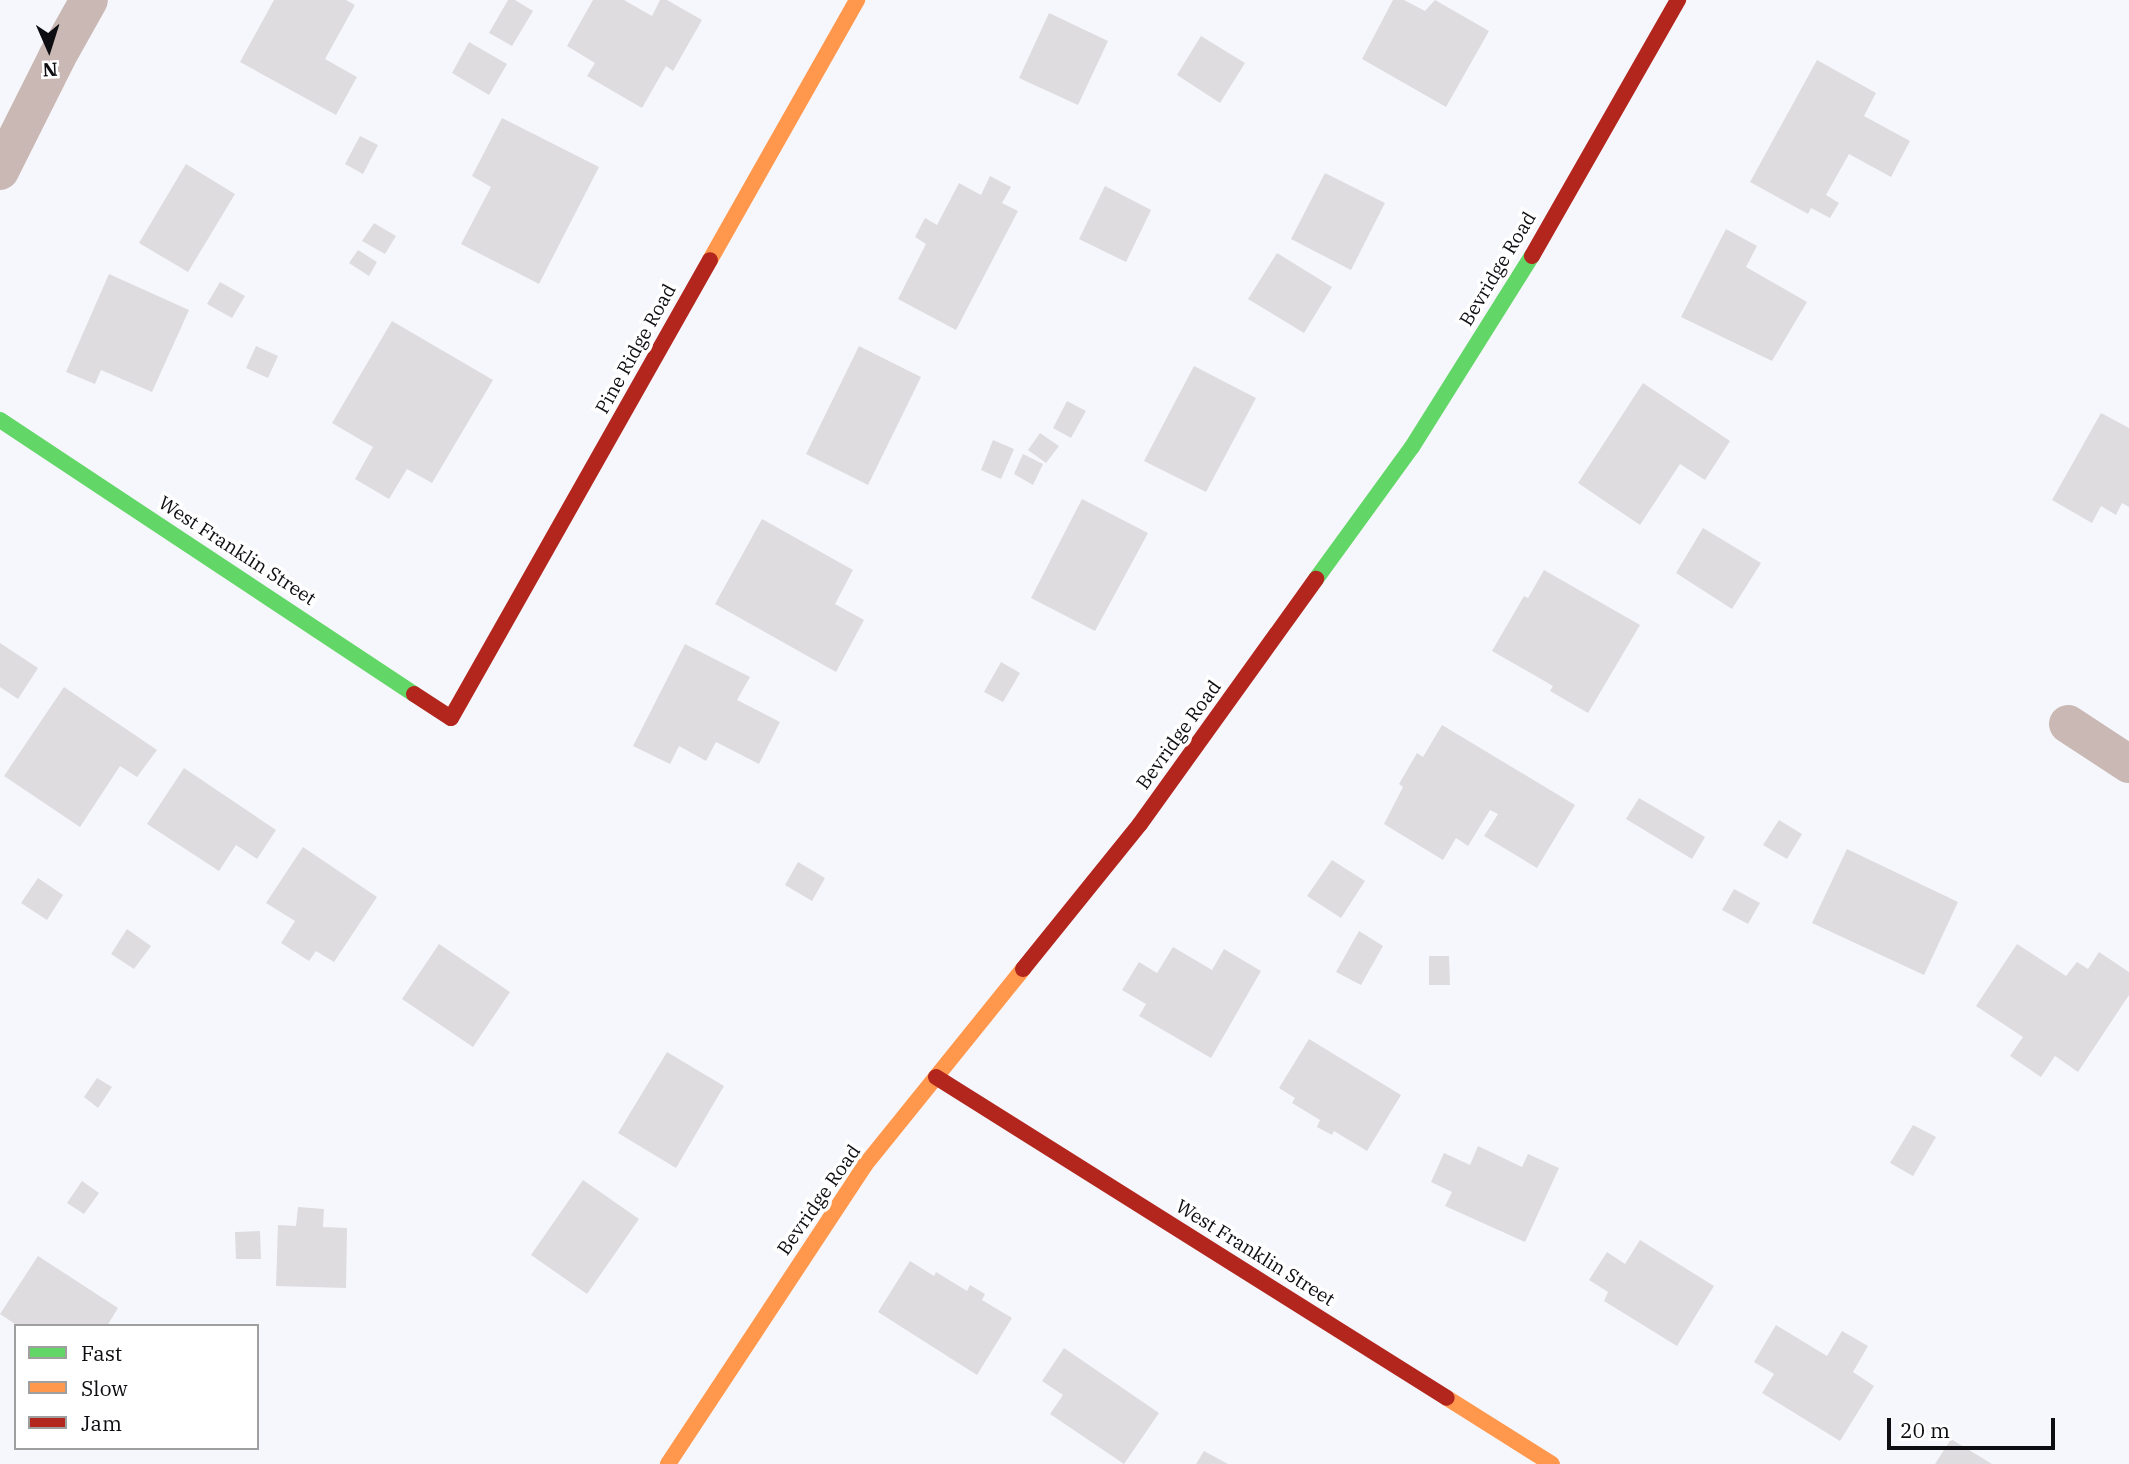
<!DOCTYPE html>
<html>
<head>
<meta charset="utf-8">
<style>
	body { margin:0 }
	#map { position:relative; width:2129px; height:1464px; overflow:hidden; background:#f6f7fc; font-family:"IBM Plex Serif",serif }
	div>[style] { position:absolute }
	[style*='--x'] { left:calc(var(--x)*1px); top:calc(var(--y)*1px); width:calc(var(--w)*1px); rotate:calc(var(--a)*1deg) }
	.building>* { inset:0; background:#dedcdf }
	.street>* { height:38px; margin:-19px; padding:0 19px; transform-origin:19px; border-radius:19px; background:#c9b8b4 }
	.fast>* { height:16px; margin:-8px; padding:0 8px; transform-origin:8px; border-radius:8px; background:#63d668 }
	.slow>* { height:16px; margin:-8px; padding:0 8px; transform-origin:8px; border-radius:8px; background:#ff974d }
	.jam>* { height:16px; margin:-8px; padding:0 8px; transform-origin:8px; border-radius:8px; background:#b3261e }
	span { translate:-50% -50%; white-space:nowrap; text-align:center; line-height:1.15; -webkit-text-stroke:7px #fff; paint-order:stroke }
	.street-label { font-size:19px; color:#0e0e12 }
	.legend { position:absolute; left:14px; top:1324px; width:245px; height:126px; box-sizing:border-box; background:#fff; border:2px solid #9f9fa0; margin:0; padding:9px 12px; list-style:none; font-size:21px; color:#0e0e12 }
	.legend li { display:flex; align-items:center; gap:14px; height:35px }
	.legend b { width:35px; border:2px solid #9f9fa0 }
	.north { position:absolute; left:14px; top:14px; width:70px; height:70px; -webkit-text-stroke:5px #fff; paint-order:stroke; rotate:177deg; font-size:19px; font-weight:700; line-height:28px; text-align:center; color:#0e0e12 }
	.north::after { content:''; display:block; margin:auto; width:24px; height:32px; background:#0e0e12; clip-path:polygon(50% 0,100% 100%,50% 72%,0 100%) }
	.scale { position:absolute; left:1887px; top:1418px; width:168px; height:32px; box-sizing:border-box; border:4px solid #0e0e12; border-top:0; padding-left:9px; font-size:21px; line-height:24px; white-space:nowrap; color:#0e0e12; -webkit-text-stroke:5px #fff; paint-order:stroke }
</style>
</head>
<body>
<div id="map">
	<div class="building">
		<i style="clip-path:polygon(274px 0,346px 0,355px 5px,325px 59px,357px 77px,336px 115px,240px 62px)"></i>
		<i style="clip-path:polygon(508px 0,515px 0,533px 11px,512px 46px,489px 33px)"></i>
		<i style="clip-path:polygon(593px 0,624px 0,652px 16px,660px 0,667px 0,702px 20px,673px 71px,666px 66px,642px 108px,587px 76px,595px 63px,567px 46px)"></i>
		<i style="clip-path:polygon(1393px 0,1404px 0,1425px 11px,1435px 0,1489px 31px,1446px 107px,1362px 59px)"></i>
		<i style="clip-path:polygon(1049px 13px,1108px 41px,1078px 105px,1019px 78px)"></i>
		<i style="clip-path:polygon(1201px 36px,1245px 63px,1220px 103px,1177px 75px)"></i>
		<i style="clip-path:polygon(469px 42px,507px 64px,489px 95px,452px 73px)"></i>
		<i style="clip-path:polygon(1817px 60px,1876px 93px,1864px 116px,1910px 141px,1891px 177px,1849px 154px,1826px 195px,1839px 203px,1830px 218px,1811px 208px,1808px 214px,1750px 182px)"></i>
		<i style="clip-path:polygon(502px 118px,599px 167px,539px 284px,461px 244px,491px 187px,472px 176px)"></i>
		<i style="clip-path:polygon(360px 136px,378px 145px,363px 174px,345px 164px)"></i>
		<i style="clip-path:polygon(186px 164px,235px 194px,188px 272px,139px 243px)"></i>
		<i style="clip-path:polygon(1325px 173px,1385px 203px,1351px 270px,1291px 239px)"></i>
		<i style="clip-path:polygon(990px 176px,1011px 187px,1002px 203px,1018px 211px,956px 330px,898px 299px,926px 244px,915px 237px,925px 218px,937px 225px,959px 183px,981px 195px)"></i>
		<i style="clip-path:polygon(1105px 186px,1151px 210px,1126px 262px,1079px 239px)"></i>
		<i style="clip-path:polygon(374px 223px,396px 236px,385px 254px,362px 241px)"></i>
		<i style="clip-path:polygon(1726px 229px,1757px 246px,1746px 267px,1807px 302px,1772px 361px,1681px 317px)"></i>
		<i style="clip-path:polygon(358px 250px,377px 262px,369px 276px,349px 263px)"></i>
		<i style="clip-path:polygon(1277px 253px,1332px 287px,1304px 333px,1248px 299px)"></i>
		<i style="clip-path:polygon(109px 274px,189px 310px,152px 392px,101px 370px,95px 384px,66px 372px)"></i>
		<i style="clip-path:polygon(220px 282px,245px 296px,232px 318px,207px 304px)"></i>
		<i style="clip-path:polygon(392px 321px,493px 380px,432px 483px,407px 469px,389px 499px,355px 479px,373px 447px,332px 423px)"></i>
		<i style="clip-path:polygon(256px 346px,278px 356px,268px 378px,246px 368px)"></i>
		<i style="clip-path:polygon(859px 346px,921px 377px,868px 485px,806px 454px)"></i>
		<i style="clip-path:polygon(1194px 366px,1256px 398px,1206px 492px,1144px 461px)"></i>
		<i style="clip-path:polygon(1643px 383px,1730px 441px,1705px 480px,1680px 464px,1640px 525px,1578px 483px)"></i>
		<i style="clip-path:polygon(1067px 401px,1086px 411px,1071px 438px,1053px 428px)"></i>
		<i style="clip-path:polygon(2101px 413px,2129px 428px,2129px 507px,2122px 503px,2116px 515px,2101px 506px,2092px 523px,2052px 500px)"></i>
		<i style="clip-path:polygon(1040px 433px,1059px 446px,1046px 463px,1028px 450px)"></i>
		<i style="clip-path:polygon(993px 440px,1014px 449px,1001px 479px,981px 470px)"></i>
		<i style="clip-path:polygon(1023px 454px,1043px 464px,1033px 485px,1014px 474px)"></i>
		<i style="clip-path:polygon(1082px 499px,1148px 533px,1095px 631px,1031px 598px)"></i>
		<i style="clip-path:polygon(762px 519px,853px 570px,835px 604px,864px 620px,836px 672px,715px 604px)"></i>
		<i style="clip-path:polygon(1703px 528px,1761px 563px,1732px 609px,1676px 573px)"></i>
		<i style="clip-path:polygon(1544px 570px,1640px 625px,1588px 713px,1550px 691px,1553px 686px,1492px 651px,1524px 596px,1528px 598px)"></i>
		<i style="clip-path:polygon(0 643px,38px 668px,18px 699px,0 687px)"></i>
		<i style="clip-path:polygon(685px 644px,750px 677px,737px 700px,780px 722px,759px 764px,716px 742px,706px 761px,679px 746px,670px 764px,633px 746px)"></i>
		<i style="clip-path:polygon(1001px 662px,1020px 673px,1003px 702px,984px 692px)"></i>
		<i style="clip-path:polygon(64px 687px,157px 750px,137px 777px,120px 766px,80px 827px,4px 776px)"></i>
		<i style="clip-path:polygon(1442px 725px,1575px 805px,1537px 868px,1484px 836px,1498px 814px,1490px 810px,1468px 846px,1456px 838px,1443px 860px,1384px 824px,1403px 787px,1399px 784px,1417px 753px,1423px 757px)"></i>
		<i style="clip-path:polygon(184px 768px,276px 830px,257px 859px,236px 845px,219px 871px,147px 824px)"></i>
		<i style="clip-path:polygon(1639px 798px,1705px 837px,1692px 859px,1626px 819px)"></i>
		<i style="clip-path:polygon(1779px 820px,1802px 834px,1787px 859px,1763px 845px)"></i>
		<i style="clip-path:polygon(303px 847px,377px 897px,334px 962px,316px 951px,309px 961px,281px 943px,295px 921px,266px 903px)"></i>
		<i style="clip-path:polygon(1847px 849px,1958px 902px,1924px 975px,1812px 923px)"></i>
		<i style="clip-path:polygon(1332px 860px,1365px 881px,1341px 918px,1307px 896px)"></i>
		<i style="clip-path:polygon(798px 862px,825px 878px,812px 901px,785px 885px)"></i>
		<i style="clip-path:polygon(38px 878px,63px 895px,47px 920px,21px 903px)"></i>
		<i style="clip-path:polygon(1734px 889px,1760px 903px,1748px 924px,1722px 910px)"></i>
		<i style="clip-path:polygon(127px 929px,151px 946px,134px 969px,111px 954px)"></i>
		<i style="clip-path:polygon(1359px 931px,1383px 946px,1361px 985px,1336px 972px)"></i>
		<i style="clip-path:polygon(439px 944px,510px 992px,473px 1047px,402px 999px)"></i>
		<i style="clip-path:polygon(2017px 944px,2066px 976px,2077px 962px,2088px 969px,2099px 952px,2129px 972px,2129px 995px,2078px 1072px,2055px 1056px,2041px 1077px,2010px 1056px,2023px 1037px,1976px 1006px)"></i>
		<i style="clip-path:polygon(1173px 947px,1212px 970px,1224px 949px,1261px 971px,1211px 1058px,1139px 1016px,1146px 1004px,1122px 990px,1139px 962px,1157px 973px)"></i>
		<i style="clip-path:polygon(1429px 956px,1449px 956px,1450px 985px,1429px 985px)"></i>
		<i style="clip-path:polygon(1309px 1039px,1401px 1095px,1367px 1151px,1334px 1131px,1332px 1135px,1317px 1127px,1320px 1120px,1292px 1103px,1295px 1098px,1279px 1088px)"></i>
		<i style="clip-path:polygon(667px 1052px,724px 1086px,676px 1168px,618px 1133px)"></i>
		<i style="clip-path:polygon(97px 1078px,112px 1087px,98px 1108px,84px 1097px)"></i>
		<i style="clip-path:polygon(1913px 1125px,1936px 1137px,1913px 1176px,1890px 1163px)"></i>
		<i style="clip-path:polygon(1478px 1146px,1522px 1167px,1528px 1154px,1559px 1168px,1525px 1242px,1445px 1206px,1452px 1192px,1431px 1182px,1444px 1153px,1470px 1165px)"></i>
		<i style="clip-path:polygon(583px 1180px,639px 1219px,587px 1294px,531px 1255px)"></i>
		<i style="clip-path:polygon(82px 1181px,99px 1193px,84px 1214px,67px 1203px)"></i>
		<i style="clip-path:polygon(298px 1207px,324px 1209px,323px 1227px,347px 1228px,346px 1288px,276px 1286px,278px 1225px,296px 1226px)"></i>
		<i style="clip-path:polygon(260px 1231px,261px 1259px,236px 1259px,235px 1232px)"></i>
		<i style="clip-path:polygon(1640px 1240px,1714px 1286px,1677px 1346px,1604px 1301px,1608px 1292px,1589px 1280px,1607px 1252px,1625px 1264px)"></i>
		<i style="clip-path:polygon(38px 1256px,118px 1308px,107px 1326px,18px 1326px,0 1314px)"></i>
		<i style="clip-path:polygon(910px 1261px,934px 1276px,936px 1272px,967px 1291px,970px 1285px,985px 1294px,982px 1300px,1012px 1318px,977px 1375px,878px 1312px)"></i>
		<i style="clip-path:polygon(1776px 1325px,1827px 1356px,1842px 1331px,1868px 1346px,1853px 1372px,1874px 1386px,1840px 1441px,1762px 1393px,1774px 1374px,1754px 1362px)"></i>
		<i style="clip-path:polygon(1064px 1348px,1159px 1413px,1124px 1464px,1050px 1414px,1063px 1395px,1042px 1381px)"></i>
		<i style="clip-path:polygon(1951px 1439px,1992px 1464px,1935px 1464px)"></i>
		<i style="clip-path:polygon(1204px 1451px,1228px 1464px,1196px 1464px)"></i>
	</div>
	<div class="street">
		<i style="--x:0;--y:171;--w:127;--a:-63.4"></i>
		<i style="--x:57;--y:57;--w:65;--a:-60.7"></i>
		<i style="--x:2068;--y:724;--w:73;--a:33.3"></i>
	</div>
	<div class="fast">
		<i style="--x:0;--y:420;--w:496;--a:33.5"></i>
		<i style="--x:1316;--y:579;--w:163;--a:-54"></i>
		<i style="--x:1412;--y:447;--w:226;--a:-57.9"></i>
	</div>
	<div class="slow">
		<i style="--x:710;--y:260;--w:299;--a:-60.5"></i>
		<i style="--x:1447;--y:1398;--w:124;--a:32.2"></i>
		<i style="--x:668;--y:1464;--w:358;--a:-56.6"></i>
		<i style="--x:865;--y:1165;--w:252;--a:-51.1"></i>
	</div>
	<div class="jam">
		<i style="--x:1532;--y:256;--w:295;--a:-60.3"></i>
		<i style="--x:414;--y:694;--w:44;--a:33"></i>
		<i style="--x:451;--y:718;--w:526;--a:-60.51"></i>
		<i style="--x:1023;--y:969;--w:186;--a:-51.1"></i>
		<i style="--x:1140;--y:824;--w:302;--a:-54.3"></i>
		<i style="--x:936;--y:1077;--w:603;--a:32.14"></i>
	</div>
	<div class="street-label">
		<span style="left:1498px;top:269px;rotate:-59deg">Bevridge Road</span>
		<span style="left:636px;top:349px;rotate:-61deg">Pine Ridge Road</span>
		<span style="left:237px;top:551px;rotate:33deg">West Franklin Street</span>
		<span style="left:1179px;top:735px;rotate:-54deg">Bevridge Road</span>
		<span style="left:819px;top:1200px;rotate:-55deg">Bevridge Road</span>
		<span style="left:1255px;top:1253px;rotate:32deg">West Franklin Street</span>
	</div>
	<ul class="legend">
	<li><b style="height:9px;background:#63d668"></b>Fast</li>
	<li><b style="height:9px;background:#ff974d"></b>Slow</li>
	<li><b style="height:9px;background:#b3261e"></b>Jam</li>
	</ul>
	<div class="north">N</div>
	<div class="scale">20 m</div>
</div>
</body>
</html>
